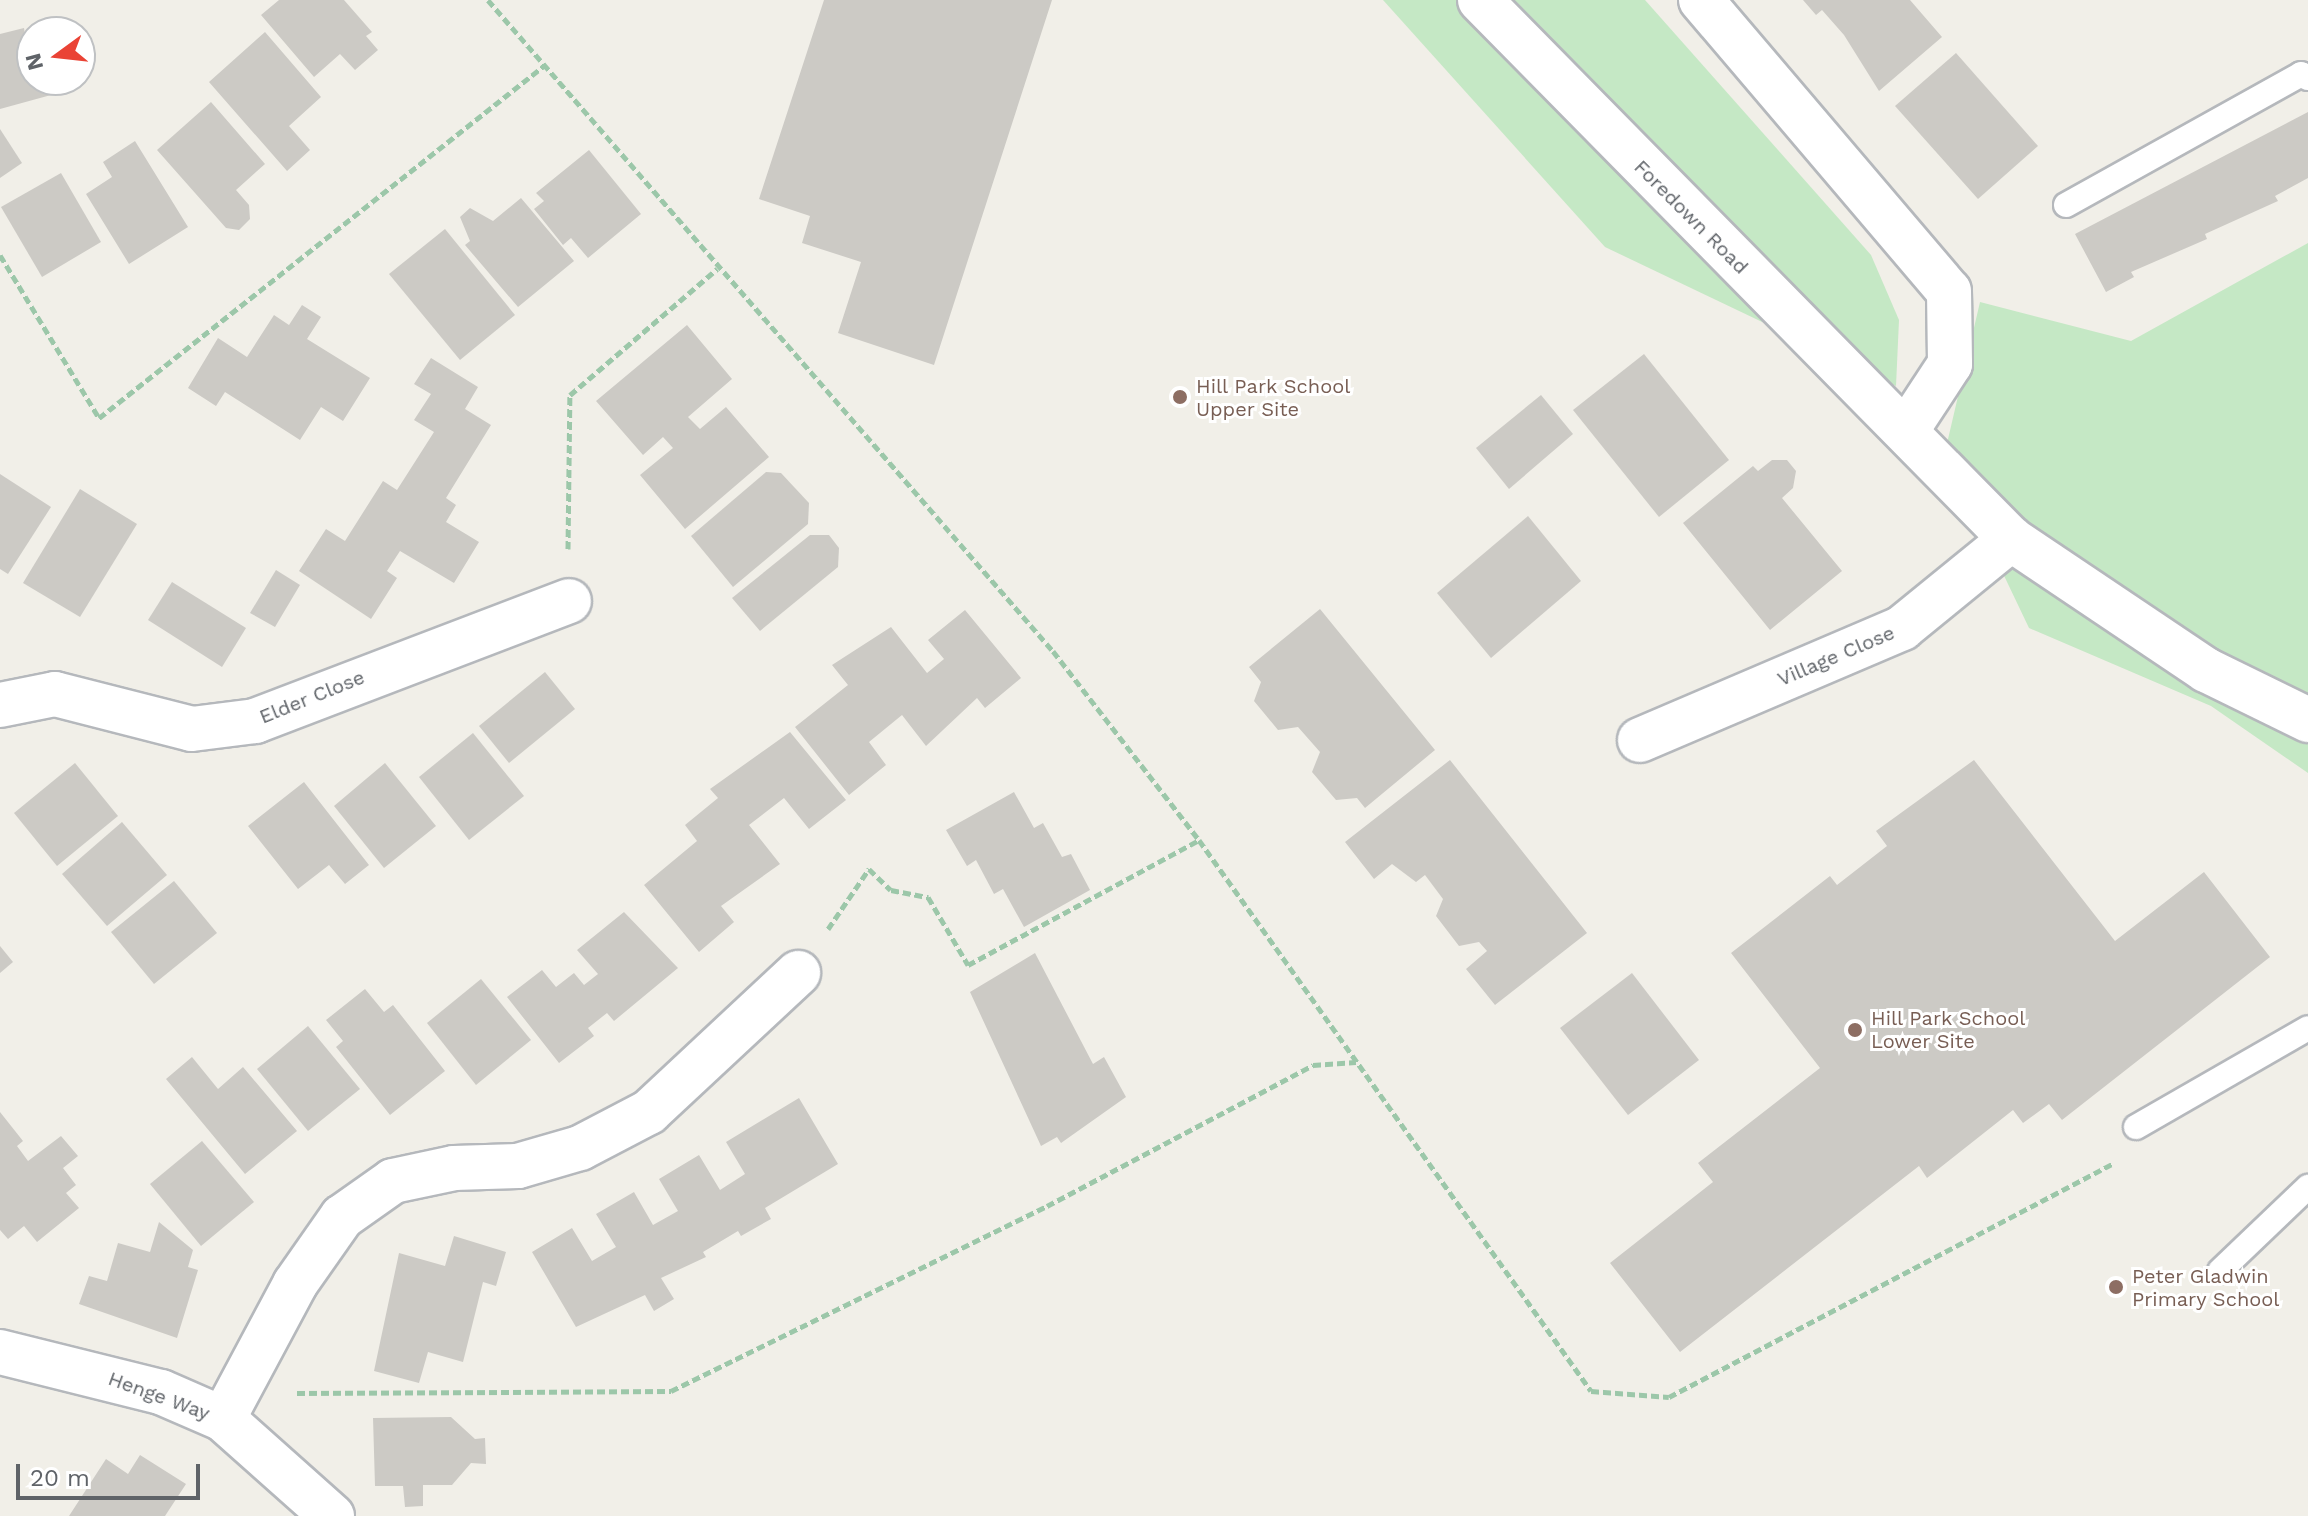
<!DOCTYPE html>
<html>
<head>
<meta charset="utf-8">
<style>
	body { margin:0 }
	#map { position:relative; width:2308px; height:1516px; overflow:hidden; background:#f1efe8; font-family:"Work Sans",sans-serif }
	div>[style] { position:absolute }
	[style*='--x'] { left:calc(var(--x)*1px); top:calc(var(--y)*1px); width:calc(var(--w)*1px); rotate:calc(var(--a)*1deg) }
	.green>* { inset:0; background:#c5e8c5 }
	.building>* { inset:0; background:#cccac5 }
	.path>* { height:5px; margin-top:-2.5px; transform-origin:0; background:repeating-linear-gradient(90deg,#9cc7a9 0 8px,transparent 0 12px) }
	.roads { filter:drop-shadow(2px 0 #b5b8bc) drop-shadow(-2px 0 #b5b8bc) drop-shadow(0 2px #b5b8bc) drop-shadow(0 -2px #b5b8bc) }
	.lane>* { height:24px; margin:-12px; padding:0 12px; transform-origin:12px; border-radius:12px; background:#fff }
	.street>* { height:44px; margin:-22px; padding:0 22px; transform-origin:22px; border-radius:22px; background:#fff }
	.dots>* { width:22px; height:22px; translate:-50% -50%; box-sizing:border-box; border:4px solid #fff; border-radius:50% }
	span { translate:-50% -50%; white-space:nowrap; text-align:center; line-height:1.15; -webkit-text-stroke:6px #fff; paint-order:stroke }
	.street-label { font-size:20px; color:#5f6368 }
	.education-label { font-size:20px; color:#785e54 }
	.left { translate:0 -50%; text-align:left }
	.north { position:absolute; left:16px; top:16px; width:80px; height:80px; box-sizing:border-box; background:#fff; border:2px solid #bfc1c3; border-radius:50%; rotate:255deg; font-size:22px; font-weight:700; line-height:32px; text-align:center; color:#5f6368 }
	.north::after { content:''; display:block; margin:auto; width:28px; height:36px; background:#ea4335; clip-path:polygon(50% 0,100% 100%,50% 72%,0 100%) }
	.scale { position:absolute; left:16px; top:1464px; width:184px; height:36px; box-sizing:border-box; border:4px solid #5f6368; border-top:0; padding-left:10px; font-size:24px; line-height:28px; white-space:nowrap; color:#5f6368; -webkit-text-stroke:6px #fff; paint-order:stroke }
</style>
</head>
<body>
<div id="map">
	<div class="green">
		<i style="clip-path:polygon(1383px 0,1645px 0,1871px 255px,1899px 320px,1896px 386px,1605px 247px)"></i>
		<i style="clip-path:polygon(2308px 243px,2308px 773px,2211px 706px,2029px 628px,1945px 452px,1980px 302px,2131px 341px)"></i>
	</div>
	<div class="building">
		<i style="clip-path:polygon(279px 0,344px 0,372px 32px,366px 36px,378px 50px,355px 70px,340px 54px,314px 77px,261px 15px)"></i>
		<i style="clip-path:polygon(824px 0,1052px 0,934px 365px,838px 333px,861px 262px,802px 243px,810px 216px,759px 199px)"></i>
		<i style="clip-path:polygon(1803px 0,1910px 0,1942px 37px,1879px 91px,1844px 35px,1822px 10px,1816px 15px)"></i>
		<i style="clip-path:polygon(24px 28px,32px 80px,47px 80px,51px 95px,0 109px,0 34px)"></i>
		<i style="clip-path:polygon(265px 32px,321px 97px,289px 126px,310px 150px,287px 171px,209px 82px)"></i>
		<i style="clip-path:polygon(1956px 53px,2038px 146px,1978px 199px,1895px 106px)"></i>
		<i style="clip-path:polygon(211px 102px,265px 164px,236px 190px,249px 205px,250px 219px,239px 230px,226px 228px,157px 150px)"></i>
		<i style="clip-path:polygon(2308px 112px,2308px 178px,2275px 196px,2278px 201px,2205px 234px,2207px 239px,2131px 272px,2134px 277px,2106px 292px,2075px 234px)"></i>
		<i style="clip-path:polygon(0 129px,22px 163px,0 178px)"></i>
		<i style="clip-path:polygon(135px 141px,188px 227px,129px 264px,86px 194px,112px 177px,103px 162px)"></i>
		<i style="clip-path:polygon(589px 150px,641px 214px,588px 258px,571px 238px,563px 245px,534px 209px,544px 201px,536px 193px)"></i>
		<i style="clip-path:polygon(61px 173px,101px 242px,42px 277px,1px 207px)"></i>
		<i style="clip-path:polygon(521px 198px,574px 261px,518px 307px,465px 245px,470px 241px,460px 217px,470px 208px,493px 221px)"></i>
		<i style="clip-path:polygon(445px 229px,515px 315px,460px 360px,389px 274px)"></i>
		<i style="clip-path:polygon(302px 305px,321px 317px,307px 339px,370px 378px,343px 421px,321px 407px,300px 440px,225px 392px,216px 406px,188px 388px,218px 338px,247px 357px,274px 315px,289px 325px)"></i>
		<i style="clip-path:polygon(687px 325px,732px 379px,688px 417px,700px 429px,726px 407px,769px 457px,685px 529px,640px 475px,673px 448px,663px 437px,643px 455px,596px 401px)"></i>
		<i style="clip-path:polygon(1644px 354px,1729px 460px,1659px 517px,1573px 410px)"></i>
		<i style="clip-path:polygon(431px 358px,478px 387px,465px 409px,491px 425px,446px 498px,456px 505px,446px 522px,479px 542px,454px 583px,400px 551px,387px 571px,397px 578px,371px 619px,299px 571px,326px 529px,345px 541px,383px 481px,397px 490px,434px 432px,414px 420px,431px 394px,414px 384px)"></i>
		<i style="clip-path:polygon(1541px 395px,1573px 434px,1509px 489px,1476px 448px)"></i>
		<i style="clip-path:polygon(1772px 460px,1787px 460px,1796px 471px,1793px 488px,1782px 498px,1842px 571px,1770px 630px,1683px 523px,1753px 466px,1758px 471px)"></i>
		<i style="clip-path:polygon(766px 472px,781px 473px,809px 503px,808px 524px,733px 587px,691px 536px)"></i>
		<i style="clip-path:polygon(0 474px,51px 507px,8px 574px,0 569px)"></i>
		<i style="clip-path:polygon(80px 489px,137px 524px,80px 617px,23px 583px)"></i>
		<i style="clip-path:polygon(1528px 516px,1581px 581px,1491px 658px,1437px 593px)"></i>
		<i style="clip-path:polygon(810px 535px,829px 535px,839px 548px,838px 567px,760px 631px,732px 598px)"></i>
		<i style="clip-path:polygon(276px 570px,300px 585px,275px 627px,250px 613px)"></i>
		<i style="clip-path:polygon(172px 582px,246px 628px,222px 667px,148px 620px)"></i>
		<i style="clip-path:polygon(1320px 609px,1435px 750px,1365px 808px,1357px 798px,1336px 800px,1312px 772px,1320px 752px,1298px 727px,1278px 730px,1254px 701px,1261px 682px,1249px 667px)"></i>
		<i style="clip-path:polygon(965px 610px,1021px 678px,985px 708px,977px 698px,926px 746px,902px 715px,869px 742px,886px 765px,849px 795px,795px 727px,848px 685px,832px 665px,891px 627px,927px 673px,944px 659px,928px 640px)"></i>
		<i style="clip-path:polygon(545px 672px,575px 709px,509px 763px,479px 726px)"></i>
		<i style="clip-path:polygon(790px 732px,846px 800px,809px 829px,784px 798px,749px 825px,780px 864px,721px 906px,734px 922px,699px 952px,644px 885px,697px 841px,685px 825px,718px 798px,710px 789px)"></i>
		<i style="clip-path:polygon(473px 733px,524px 796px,469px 840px,419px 777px)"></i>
		<i style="clip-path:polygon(1450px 760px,1587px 933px,1495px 1005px,1466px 969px,1487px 951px,1479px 942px,1459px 946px,1436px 916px,1443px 899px,1425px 875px,1416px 882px,1392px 864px,1374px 879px,1345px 842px)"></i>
		<i style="clip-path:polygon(1974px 760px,2115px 941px,2204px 872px,2270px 957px,2062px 1120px,2049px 1104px,2023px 1123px,2013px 1110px,1927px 1178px,1919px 1166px,1680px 1352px,1610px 1263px,1713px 1182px,1698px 1163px,1820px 1068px,1731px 953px,1830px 876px,1837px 885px,1887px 846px,1876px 831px)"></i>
		<i style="clip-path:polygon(75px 763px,118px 816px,57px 866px,14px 813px)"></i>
		<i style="clip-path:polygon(385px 763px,436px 826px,384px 868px,334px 806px)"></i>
		<i style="clip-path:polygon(304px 782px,369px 865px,345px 884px,329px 865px,298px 889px,248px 826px)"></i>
		<i style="clip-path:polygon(1014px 792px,1034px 828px,1043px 823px,1062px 857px,1071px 854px,1090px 890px,1024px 927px,1003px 889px,994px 894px,976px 860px,967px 866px,946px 830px)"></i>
		<i style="clip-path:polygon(122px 822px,167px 875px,107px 926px,62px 874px)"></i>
		<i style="clip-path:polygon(174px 881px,217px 933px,154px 984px,111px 932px)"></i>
		<i style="clip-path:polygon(624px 912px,678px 968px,614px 1021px,607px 1013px,588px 1028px,594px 1036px,559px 1063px,507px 997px,542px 970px,556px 987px,574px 973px,584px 985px,598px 974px,577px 950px)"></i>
		<i style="clip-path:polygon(0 946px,13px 962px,0 973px)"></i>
		<i style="clip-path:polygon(1035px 953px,1093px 1064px,1104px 1057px,1126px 1097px,1061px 1143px,1057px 1137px,1041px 1146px,970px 992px)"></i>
		<i style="clip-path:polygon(1632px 973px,1699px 1060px,1628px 1115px,1560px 1028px)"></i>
		<i style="clip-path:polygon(481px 979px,531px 1040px,476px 1085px,427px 1023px)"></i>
		<i style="clip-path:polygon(365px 989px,384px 1012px,393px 1005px,445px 1071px,390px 1115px,336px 1047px,343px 1041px,326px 1020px)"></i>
		<i style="clip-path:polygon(308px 1026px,360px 1089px,308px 1131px,257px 1069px)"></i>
		<i style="clip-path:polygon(192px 1057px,218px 1089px,243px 1067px,297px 1131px,245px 1174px,166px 1079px)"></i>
		<i style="clip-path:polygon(799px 1098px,838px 1164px,765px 1208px,771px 1219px,741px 1236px,738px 1231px,703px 1252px,706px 1257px,661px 1278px,674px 1299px,654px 1311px,645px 1295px,576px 1327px,532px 1252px,572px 1228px,592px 1261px,616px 1247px,596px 1214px,634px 1192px,653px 1225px,678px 1211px,659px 1179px,699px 1155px,720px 1190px,745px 1174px,726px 1142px)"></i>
		<i style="clip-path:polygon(0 1112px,23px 1141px,17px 1146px,28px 1161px,61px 1136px,78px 1156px,63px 1168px,76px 1185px,66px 1193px,79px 1208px,37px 1242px,24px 1226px,8px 1239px,0 1230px)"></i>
		<i style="clip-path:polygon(202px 1141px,254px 1202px,201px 1246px,150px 1184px)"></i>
		<i style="clip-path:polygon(159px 1222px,193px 1250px,188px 1267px,198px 1270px,177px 1338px,79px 1304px,89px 1276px,107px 1281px,118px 1243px,150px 1252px)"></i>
		<i style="clip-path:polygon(454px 1236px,506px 1252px,496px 1286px,483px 1282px,463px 1362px,428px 1352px,419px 1383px,374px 1371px,399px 1253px,445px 1266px)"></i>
		<i style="clip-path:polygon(451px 1417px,475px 1439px,485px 1438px,486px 1464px,471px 1463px,452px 1485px,423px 1485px,423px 1506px,405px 1507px,403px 1486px,375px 1486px,373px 1418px)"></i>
		<i style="clip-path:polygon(140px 1455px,186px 1484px,165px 1516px,69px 1516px,106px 1459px,128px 1474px)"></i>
	</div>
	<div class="path">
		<i style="--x:488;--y:0;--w:862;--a:49.05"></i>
		<i style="--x:1053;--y:651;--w:239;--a:52.3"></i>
		<i style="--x:1199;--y:840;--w:676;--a:54.57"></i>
		<i style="--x:1591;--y:1391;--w:78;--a:4.4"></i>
		<i style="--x:1669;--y:1397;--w:503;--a:-27.74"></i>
		<i style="--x:0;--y:255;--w:191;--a:58.7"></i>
		<i style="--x:99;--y:418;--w:569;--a:-38.36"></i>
		<i style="--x:568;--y:549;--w:154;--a:-89.3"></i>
		<i style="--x:570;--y:395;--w:194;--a:-40.6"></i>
		<i style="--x:828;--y:929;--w:73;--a:-55.7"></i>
		<i style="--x:869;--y:869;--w:30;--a:44"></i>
		<i style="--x:891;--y:890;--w:38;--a:11"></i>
		<i style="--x:928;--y:897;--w:79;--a:59.5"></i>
		<i style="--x:968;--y:965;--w:263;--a:-28.4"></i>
		<i style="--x:297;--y:1393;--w:374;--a:-0.3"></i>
		<i style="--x:671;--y:1391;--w:419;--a:-26.2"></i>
		<i style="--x:1047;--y:1206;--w:301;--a:-27.9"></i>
		<i style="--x:1313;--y:1065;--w:43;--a:-4"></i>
	</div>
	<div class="roads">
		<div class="lane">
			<i style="--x:2066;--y:205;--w:269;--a:-29.1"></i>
			<i style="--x:2301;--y:74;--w:8;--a:30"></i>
			<i style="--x:2136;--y:1127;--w:198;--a:-29.9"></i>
			<i style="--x:2220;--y:1271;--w:122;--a:-43.7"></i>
		</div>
		<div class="street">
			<i style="--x:1480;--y:0;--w:757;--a:45.43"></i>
			<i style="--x:2011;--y:539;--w:235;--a:33.9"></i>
			<i style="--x:2206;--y:670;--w:114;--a:26.1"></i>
			<i style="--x:1701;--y:0;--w:382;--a:49.6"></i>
			<i style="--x:1949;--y:291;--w:73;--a:89.2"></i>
			<i style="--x:1950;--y:364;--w:80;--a:123.3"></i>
			<i style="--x:0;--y:705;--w:56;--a:-11.3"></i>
			<i style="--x:55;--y:694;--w:141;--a:14.3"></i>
			<i style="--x:192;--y:729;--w:64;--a:-7.2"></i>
			<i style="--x:255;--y:721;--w:336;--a:-20.9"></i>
			<i style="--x:1640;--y:740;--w:285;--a:-23.1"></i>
			<i style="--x:1902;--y:628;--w:141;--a:-39.2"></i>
			<i style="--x:0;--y:1352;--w:166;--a:14"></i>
			<i style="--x:161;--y:1392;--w:68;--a:23.5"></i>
			<i style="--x:223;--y:1419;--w:146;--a:41.7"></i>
			<i style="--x:223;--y:1419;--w:153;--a:-61.9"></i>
			<i style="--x:295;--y:1284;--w:82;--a:-55"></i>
			<i style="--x:342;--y:1217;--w:62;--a:-35.2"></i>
			<i style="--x:393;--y:1181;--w:62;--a:-12"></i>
			<i style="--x:454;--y:1168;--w:64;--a:-1.8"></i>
			<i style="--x:518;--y:1166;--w:65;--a:-16.2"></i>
			<i style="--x:580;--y:1148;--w:78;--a:-27.6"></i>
			<i style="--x:649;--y:1112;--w:204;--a:-43"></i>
		</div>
	</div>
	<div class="dots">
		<i style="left:1180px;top:397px;background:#8d6e63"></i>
		<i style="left:1855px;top:1030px;background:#8d6e63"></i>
		<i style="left:2116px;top:1287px;background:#8d6e63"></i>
	</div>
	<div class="street-label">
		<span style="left:1691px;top:217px;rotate:45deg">Foredown Road</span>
		<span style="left:1836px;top:656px;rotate:-23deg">Village Close</span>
		<span style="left:312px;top:697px;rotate:-22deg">Elder Close</span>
		<span style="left:159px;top:1396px;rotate:20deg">Henge Way</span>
	</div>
	<div class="education-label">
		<span class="left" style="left:1196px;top:398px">Hill Park School<br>Upper Site</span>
		<span class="left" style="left:1871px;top:1030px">Hill Park School<br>Lower Site</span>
		<span class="left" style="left:2132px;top:1288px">Peter Gladwin<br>Primary School</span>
	</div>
	<div class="north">N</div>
	<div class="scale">20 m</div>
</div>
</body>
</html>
